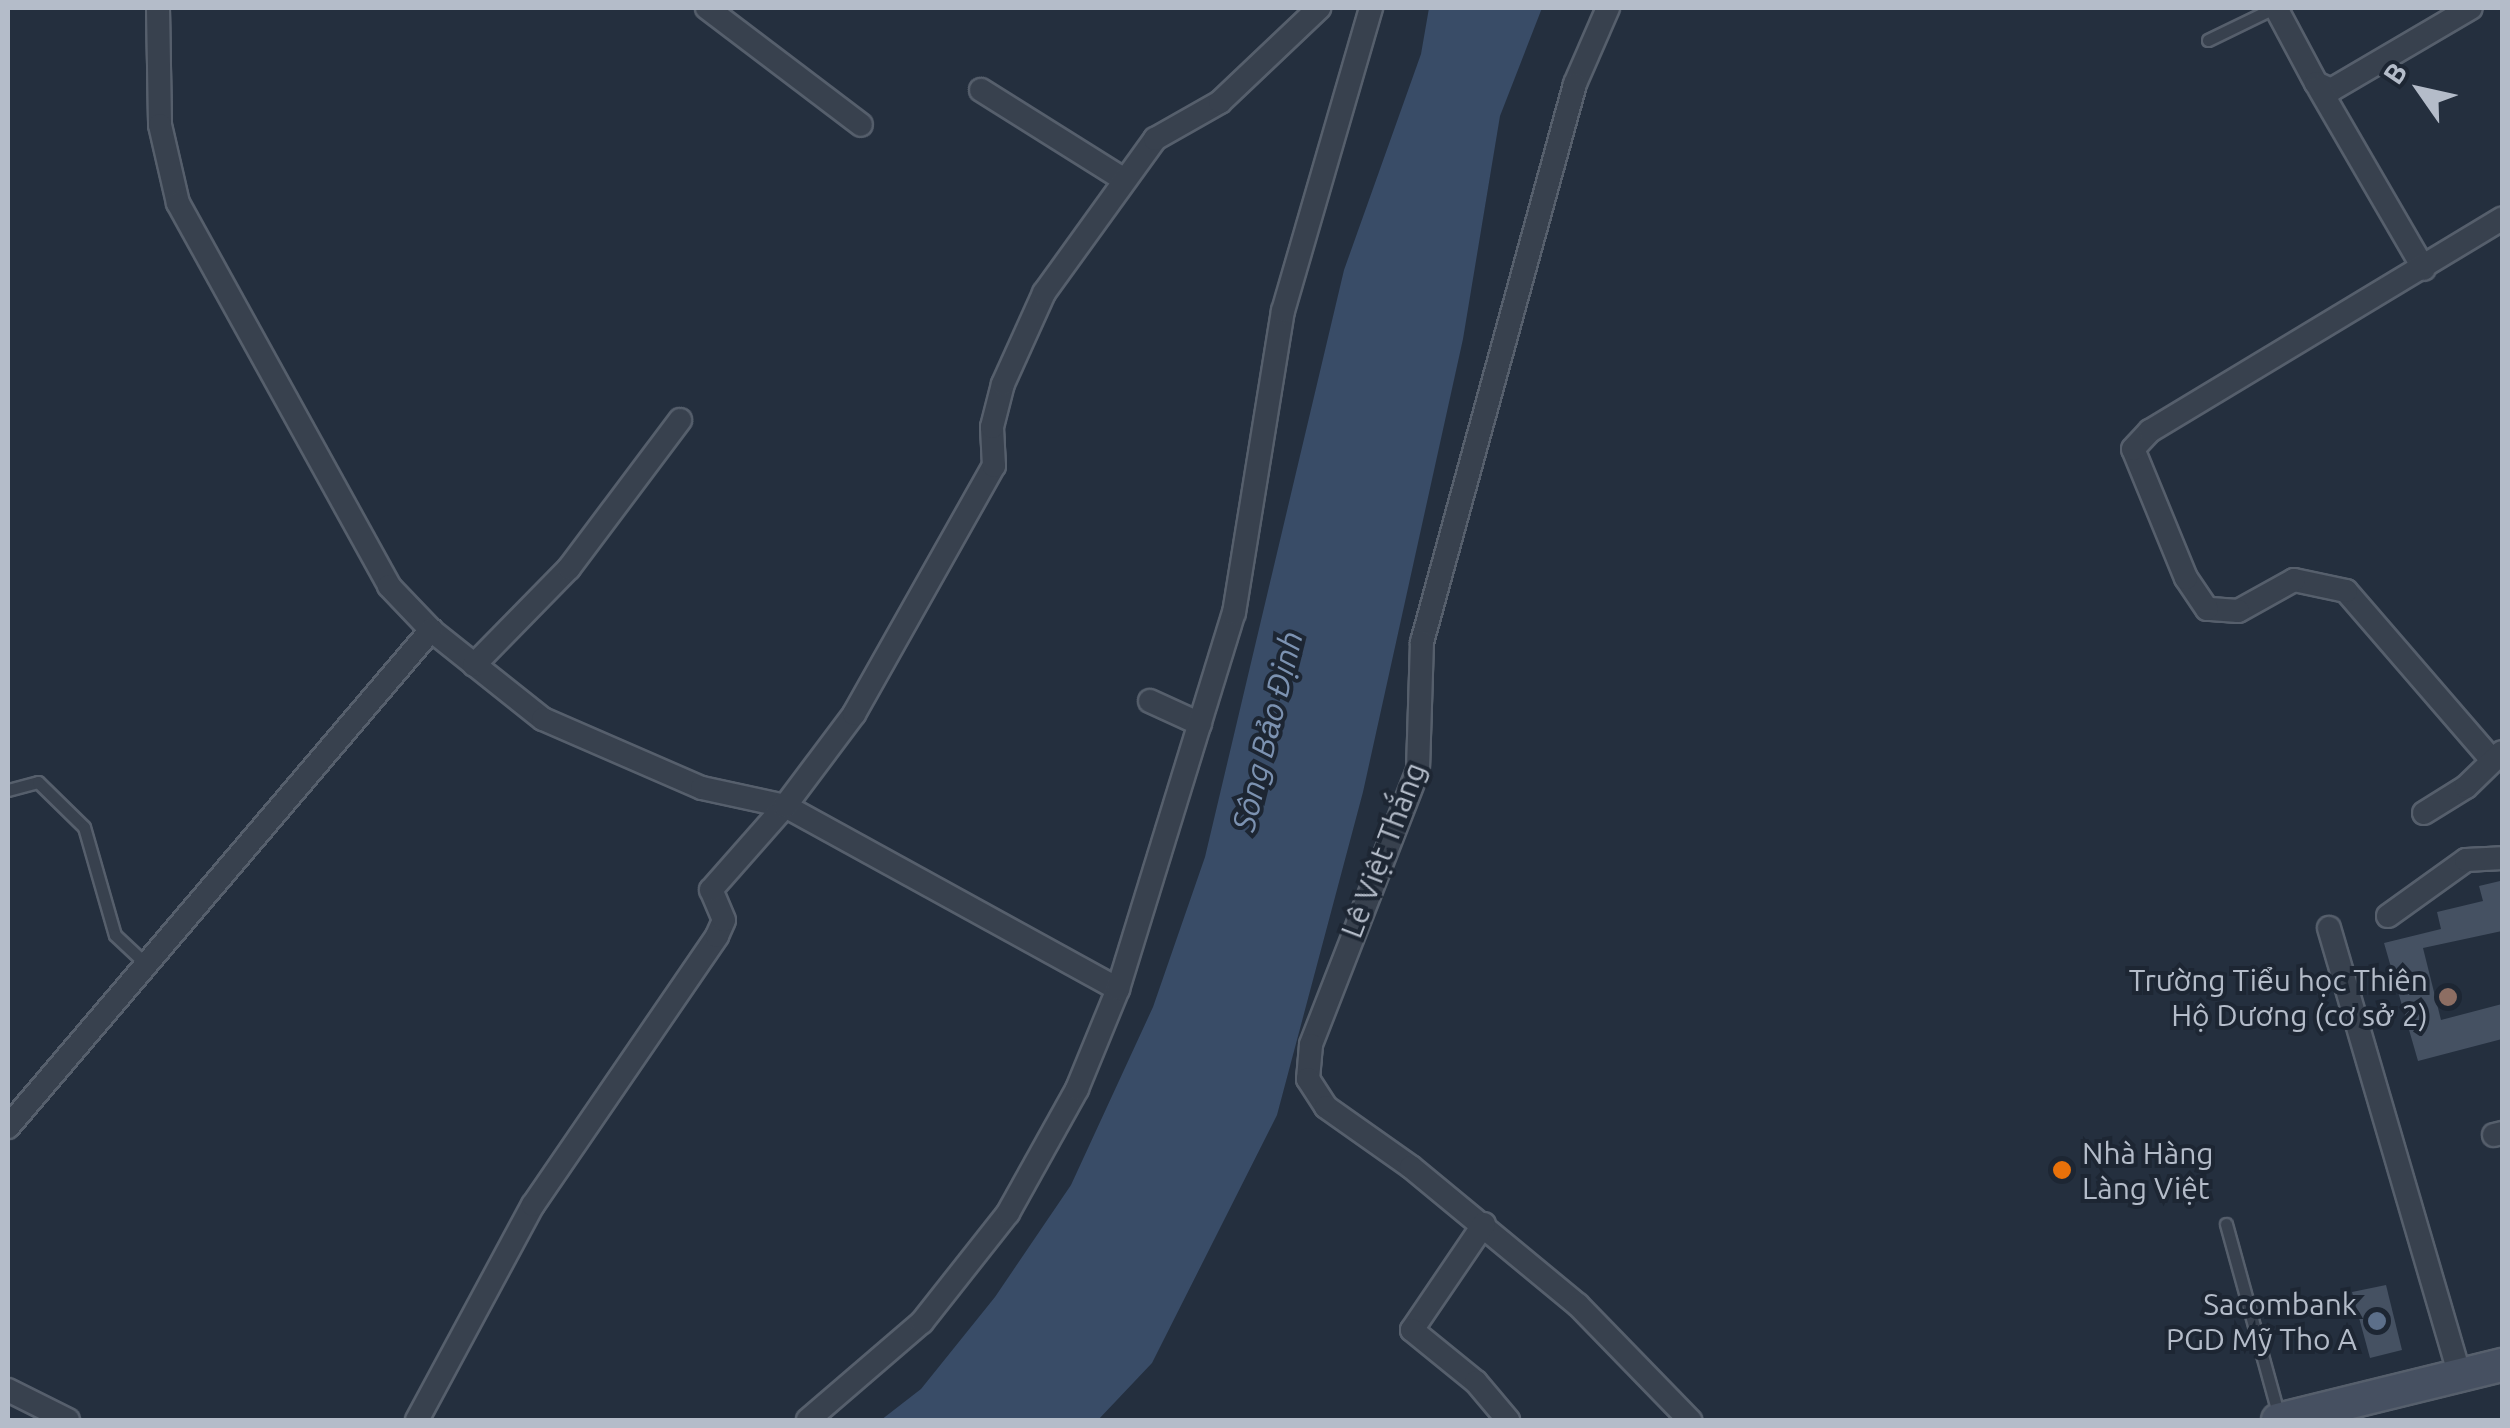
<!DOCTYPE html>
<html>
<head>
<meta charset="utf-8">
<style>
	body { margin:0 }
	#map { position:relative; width:2510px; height:1428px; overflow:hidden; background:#242f3e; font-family:Ubuntu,sans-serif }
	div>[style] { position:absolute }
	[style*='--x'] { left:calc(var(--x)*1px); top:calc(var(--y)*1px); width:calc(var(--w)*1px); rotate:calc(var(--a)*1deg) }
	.water>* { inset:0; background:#394c67 }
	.building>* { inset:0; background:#455162 }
	.roads { filter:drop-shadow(2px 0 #565f6c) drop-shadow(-2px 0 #565f6c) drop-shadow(0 2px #565f6c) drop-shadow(0 -2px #565f6c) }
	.lane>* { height:11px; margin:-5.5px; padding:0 5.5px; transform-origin:5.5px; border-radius:5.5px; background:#38414e }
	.street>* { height:22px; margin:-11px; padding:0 11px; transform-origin:11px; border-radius:11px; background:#38414e }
	.secondary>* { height:32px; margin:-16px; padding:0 16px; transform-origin:16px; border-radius:16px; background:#465061 }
	.dots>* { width:28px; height:28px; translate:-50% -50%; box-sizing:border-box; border:5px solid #1d2633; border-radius:50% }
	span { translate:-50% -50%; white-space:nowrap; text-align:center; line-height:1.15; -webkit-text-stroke:8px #1d2633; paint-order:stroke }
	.street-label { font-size:30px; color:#b4bcc9 }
	.poi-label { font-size:30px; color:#b4bcc9 }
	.right { translate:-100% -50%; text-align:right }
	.left { translate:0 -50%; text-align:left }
	.water-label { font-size:32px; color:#7c92b1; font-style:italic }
	.frame { position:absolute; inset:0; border:10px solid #b4bcc9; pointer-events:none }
	.north { position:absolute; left:2370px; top:40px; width:100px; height:100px; -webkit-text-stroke:8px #1d2633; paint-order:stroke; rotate:304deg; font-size:28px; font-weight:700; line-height:40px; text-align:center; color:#b4bcc9 }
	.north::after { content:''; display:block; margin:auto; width:35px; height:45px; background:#b4bcc9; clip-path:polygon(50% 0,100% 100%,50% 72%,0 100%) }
</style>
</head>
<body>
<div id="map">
	<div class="water">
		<i style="clip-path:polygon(1429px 8px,1542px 8px,1500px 116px,1463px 339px,1363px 792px,1277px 1115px,1152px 1363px,1098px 1420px,881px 1420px,921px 1389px,995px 1297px,1071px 1185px,1153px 1007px,1205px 857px,1344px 270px,1421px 54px)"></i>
	</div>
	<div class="building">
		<i style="clip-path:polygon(2500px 881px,2502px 931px,2423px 948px,2441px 1020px,2502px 1004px,2502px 1039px,2418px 1061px,2384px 943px,2441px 929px,2437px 912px,2483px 901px,2479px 886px)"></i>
		<i style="clip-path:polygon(2386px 1285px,2402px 1350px,2370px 1358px,2352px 1292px)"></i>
	</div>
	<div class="roads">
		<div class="lane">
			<i style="--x:2208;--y:40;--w:73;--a:-25.9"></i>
			<i style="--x:8;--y:790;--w:31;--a:-15"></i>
			<i style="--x:38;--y:782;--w:64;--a:44.4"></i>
			<i style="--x:84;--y:827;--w:112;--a:74"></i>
			<i style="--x:115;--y:935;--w:42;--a:43.1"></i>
			<i style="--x:2226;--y:1224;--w:199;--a:74.6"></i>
		</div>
		<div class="street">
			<i style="--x:158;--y:8;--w:117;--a:89"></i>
			<i style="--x:160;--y:125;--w:80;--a:77"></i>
			<i style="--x:178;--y:203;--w:437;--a:61.1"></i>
			<i style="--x:389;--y:586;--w:61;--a:46.3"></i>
			<i style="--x:431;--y:630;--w:143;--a:38.5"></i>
			<i style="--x:543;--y:719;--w:173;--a:23.5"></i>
			<i style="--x:702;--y:788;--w:85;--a:12.2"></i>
			<i style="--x:785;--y:806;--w:380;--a:28.8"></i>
			<i style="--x:707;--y:8;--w:193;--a:37.2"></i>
			<i style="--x:1608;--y:8;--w:83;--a:113.5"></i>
			<i style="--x:1575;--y:84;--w:579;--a:105.33"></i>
			<i style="--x:1422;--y:642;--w:128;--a:91.8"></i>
			<i style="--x:1418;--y:770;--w:295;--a:111.3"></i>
			<i style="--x:1311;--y:1045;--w:34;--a:95"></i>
			<i style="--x:1308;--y:1079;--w:33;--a:57"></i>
			<i style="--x:1326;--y:1107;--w:104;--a:35.2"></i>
			<i style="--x:1411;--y:1167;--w:217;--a:39.6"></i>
			<i style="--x:1578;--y:1305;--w:161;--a:45.8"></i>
			<i style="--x:2276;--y:8;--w:85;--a:61.9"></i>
			<i style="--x:2316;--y:83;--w:17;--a:25"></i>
			<i style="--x:2331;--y:90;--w:162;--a:-30.4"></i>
			<i style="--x:2319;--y:88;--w:209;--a:59.9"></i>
			<i style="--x:981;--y:90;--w:168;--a:32.1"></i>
			<i style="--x:474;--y:665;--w:136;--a:-45.6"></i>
			<i style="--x:569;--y:568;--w:185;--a:-53.1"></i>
			<i style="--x:1150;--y:701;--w:55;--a:24.7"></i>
			<i style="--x:2492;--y:760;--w:223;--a:-130.8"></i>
			<i style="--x:2346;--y:591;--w:53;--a:-168.1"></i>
			<i style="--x:2294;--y:580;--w:64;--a:151"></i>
			<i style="--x:2238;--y:611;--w:31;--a:-176"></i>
			<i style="--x:2207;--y:609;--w:37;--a:-124"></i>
			<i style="--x:2186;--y:578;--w:139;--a:-112.3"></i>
			<i style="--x:2133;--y:449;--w:25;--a:-47"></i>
			<i style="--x:2150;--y:431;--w:411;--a:-31.1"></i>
			<i style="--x:2424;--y:813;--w:49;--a:-31.8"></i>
			<i style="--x:2466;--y:787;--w:50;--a:-44.2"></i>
			<i style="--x:2388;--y:916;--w:96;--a:-35.7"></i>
			<i style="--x:2466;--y:860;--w:36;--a:-3"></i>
			<i style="--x:2329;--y:928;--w:467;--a:73.7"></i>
			<i style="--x:8;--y:1127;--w:653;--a:-49.6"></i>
			<i style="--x:2494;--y:1135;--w:8;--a:-14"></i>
			<i style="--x:1484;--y:1224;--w:128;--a:124.2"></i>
			<i style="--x:1412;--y:1330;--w:82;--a:39.1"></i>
			<i style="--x:1476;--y:1382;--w:50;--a:49.9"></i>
			<i style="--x:8;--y:1390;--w:67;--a:26.6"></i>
			<i style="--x:417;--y:1420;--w:244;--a:-61.7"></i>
			<i style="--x:533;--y:1205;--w:326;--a:-55.6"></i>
			<i style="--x:717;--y:936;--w:17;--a:-66"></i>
			<i style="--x:724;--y:920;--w:33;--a:-113"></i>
			<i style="--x:711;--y:890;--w:112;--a:-48.6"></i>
			<i style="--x:785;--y:806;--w:115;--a:-53.1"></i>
			<i style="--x:854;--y:714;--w:285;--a:-60.6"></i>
			<i style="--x:994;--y:466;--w:39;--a:-93"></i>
			<i style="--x:992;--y:427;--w:44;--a:-75.7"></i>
			<i style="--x:1003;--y:384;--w:100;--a:-65.7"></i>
			<i style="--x:1044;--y:293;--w:190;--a:-54.2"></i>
			<i style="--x:1155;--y:139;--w:75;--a:-29.6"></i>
			<i style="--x:1220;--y:102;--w:137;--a:-43.5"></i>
			<i style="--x:808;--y:1420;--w:150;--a:-40.7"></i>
			<i style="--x:922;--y:1322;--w:139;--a:-51.7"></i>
			<i style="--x:1008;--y:1213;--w:142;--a:-60.9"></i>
			<i style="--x:1077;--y:1089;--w:108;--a:-67.7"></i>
			<i style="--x:1118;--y:989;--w:393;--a:-72.9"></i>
			<i style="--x:1234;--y:613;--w:306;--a:-80.8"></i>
			<i style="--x:1283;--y:311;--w:316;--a:-73.8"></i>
		</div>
		<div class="secondary">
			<i style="--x:2278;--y:1420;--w:231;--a:-13.8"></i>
		</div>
	</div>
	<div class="dots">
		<i style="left:2448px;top:997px;background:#8d6e63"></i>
		<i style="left:2062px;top:1170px;background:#e8710a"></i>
		<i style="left:2377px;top:1321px;background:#5c6f8a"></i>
	</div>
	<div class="street-label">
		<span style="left:1383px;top:850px;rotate:-69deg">Lê Việt Thắng</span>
	</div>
	<div class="poi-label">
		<span class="right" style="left:2428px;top:997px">Trường Tiểu học Thiên<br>Hộ Dương (cơ sở 2)</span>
		<span class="left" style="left:2082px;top:1170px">Nhà Hàng<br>Làng Việt</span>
		<span class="right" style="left:2357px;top:1321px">Sacombank<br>PGD Mỹ Tho A</span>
	</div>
	<div class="water-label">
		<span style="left:1267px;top:731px;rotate:-76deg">Sông Bảo Định</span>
	</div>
	<div class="frame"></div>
	<div class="north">B</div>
</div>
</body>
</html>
